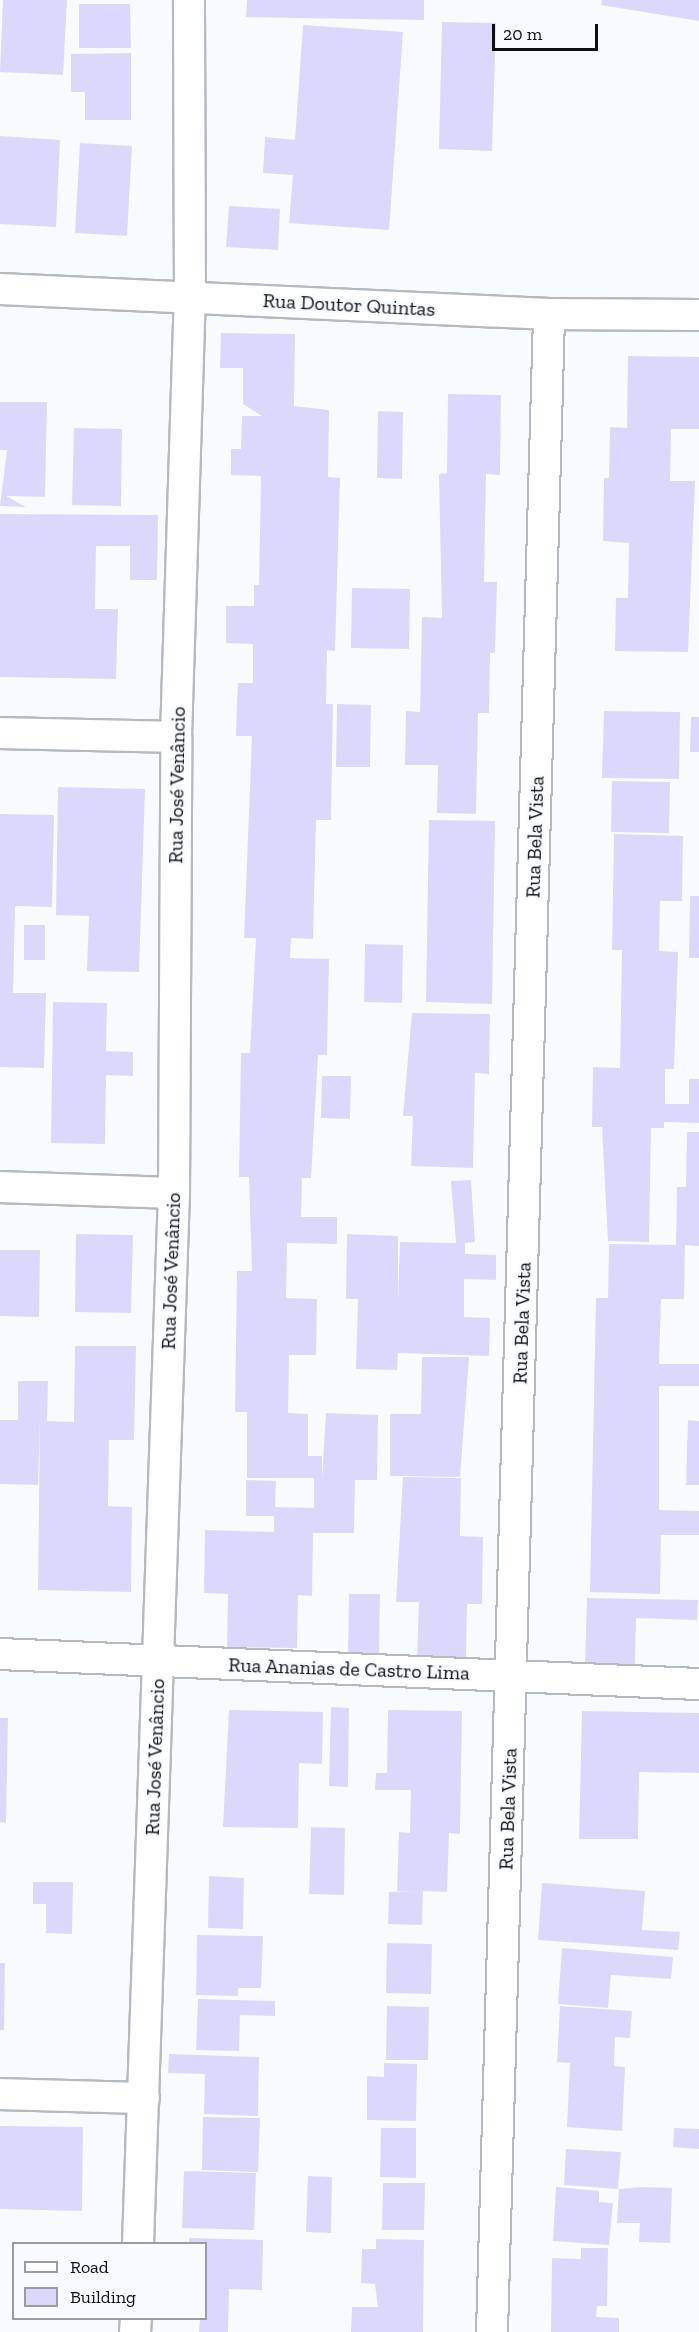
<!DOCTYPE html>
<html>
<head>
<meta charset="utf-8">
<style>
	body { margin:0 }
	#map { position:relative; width:699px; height:2332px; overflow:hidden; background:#f8fbfe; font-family:"Zilla Slab",serif }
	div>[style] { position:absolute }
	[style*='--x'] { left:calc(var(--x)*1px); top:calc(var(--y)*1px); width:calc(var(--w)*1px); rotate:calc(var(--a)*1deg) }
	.building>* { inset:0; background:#dcd8fc }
	.roads { filter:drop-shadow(2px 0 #b5babf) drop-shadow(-2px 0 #b5babf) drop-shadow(0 2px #b5babf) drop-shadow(0 -2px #b5babf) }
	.street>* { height:30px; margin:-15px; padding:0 15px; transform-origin:15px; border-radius:15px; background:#fff }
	span { translate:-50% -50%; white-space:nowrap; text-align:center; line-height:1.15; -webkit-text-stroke:5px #f8fbfe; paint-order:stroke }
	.street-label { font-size:20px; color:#0d0f11 }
	.legend { position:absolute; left:12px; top:2242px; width:195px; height:78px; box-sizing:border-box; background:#f8fbfe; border:2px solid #9a9d9f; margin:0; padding:8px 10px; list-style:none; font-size:18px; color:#0d0f11 }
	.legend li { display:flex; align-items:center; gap:12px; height:30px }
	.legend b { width:30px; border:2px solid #9a9d9f }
	.scale { position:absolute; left:492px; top:24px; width:106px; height:27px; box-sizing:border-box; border:3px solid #0d0f11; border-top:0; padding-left:8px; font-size:18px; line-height:21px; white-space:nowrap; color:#0d0f11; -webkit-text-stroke:4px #f8fbfe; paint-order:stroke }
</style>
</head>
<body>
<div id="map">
	<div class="building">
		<i style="clip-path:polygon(3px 0,67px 0,63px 75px,0 72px)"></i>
		<i style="clip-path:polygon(247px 0,424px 0,424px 20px,246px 17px)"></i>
		<i style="clip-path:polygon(602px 0,699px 0,699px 21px,601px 5px)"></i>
		<i style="clip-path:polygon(79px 4px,130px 4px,131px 48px,79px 48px)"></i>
		<i style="clip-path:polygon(442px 22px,496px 23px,492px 151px,439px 149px)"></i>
		<i style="clip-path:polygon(303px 25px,403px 32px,389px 230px,289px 223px,293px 175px,263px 173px,265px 137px,295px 140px)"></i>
		<i style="clip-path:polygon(131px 53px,131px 120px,85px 120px,85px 92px,71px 92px,71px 54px)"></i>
		<i style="clip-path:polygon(0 136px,60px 140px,56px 227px,0 224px)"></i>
		<i style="clip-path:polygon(80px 143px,132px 146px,127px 236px,75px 233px)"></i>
		<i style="clip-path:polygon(229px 206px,280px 209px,278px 250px,226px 247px)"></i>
		<i style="clip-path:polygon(221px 333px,295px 334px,294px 406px,329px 410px,328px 477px,340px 478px,335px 651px,327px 650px,326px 704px,333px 704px,331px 820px,316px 820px,313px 939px,291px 938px,290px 958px,329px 959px,327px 1055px,318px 1055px,311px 1178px,302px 1178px,301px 1217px,337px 1217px,337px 1244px,287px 1243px,286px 1298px,317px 1299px,316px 1355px,289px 1355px,288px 1413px,308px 1414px,308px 1456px,322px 1456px,322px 1479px,326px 1413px,378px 1415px,377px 1480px,355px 1480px,354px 1533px,313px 1533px,312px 1596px,298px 1595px,297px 1648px,227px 1647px,228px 1594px,204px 1593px,205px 1530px,274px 1532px,274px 1516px,246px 1516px,246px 1480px,276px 1481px,275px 1507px,314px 1508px,314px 1478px,247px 1478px,247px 1412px,235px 1412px,237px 1271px,252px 1271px,249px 1177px,239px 1177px,241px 1053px,250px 1053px,256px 938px,244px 938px,252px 736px,236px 736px,237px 702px,238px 683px,253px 683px,253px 644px,226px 643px,226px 606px,254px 606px,254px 585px,259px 585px,261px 476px,231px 475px,231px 449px,241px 449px,242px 416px,262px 416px,243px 404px,243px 368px,220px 368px)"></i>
		<i style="clip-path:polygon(628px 356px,699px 357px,699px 429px,671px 429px,670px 481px,695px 481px,688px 652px,615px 651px,616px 598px,628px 598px,629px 543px,603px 541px,604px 478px,609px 478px,610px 427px,627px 428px)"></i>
		<i style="clip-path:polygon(448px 394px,501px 395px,500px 475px,486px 474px,484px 582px,497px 582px,495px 653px,490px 653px,489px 713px,478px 713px,476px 814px,437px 813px,438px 765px,405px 765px,406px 711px,420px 712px,422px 617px,442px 618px,439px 474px,447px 473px)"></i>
		<i style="clip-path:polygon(0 402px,47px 402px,45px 497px,6px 496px,26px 507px,0 506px,7px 450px,0 450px)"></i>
		<i style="clip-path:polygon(378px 411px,403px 412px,402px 479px,377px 478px)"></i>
		<i style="clip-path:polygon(74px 428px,122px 429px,121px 506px,72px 505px)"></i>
		<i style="clip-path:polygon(0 514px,158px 515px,157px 580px,130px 580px,130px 546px,96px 546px,95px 609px,118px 609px,116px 679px,0 677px)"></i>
		<i style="clip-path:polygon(352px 588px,410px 589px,409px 649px,351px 648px)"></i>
		<i style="clip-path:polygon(337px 704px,371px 705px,370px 767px,336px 767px)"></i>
		<i style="clip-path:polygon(604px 711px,680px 712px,679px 779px,602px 778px)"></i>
		<i style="clip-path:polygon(691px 717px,699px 717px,699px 752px,690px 752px)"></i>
		<i style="clip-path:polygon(612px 781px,670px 782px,669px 833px,611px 832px)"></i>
		<i style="clip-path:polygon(58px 787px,145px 789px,139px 972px,87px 971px,89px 916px,56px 915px)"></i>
		<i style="clip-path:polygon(0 814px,54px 815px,52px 907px,15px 906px,13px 993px,46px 993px,44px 1068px,0 1067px)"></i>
		<i style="clip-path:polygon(429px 820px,495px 821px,492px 1004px,426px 1002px)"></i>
		<i style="clip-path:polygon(614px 834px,683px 836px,682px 901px,660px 901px,659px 951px,678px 952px,674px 1069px,665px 1069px,665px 1104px,689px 1104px,689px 1079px,699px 1079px,699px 1123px,664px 1122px,664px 1128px,651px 1128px,649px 1242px,608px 1241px,602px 1127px,592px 1127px,593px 1067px,620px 1068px,622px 950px,612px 950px)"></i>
		<i style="clip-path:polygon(690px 896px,699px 896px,699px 958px,689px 958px)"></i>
		<i style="clip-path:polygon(24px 925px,45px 925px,45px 960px,24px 960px)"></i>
		<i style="clip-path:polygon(365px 944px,403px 945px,402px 1003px,364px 1002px)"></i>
		<i style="clip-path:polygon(53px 1002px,107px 1003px,106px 1051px,133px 1052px,133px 1076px,106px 1075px,105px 1144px,51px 1143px)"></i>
		<i style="clip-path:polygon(412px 1013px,490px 1014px,489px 1074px,475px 1073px,473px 1168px,411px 1166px,413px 1116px,403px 1116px)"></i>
		<i style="clip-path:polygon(322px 1076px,351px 1076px,350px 1119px,321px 1118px)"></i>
		<i style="clip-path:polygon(687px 1132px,699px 1132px,699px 1246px,685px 1245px,684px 1299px,661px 1299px,659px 1364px,699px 1364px,699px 1386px,659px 1386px,659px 1510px,699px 1511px,699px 1535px,661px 1535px,660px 1594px,590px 1592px,596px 1298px,608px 1298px,609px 1244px,676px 1245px,677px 1187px,686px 1187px)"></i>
		<i style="clip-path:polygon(471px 1180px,475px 1242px,465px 1243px,465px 1254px,496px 1255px,496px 1280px,464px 1279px,464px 1317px,490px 1318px,489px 1356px,398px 1353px,397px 1370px,356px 1369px,358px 1299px,346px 1299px,347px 1234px,398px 1236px,398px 1300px,400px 1242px,456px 1243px,451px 1181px)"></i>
		<i style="clip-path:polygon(76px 1234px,133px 1235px,131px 1313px,75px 1312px)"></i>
		<i style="clip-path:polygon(0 1250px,40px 1250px,39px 1317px,0 1316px)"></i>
		<i style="clip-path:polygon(75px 1346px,136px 1346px,134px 1440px,109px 1440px,108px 1506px,132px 1507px,131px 1592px,38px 1590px,40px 1421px,38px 1485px,0 1484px,0 1420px,18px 1420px,18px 1381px,48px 1381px,47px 1421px,74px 1422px)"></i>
		<i style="clip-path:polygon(422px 1357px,469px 1357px,460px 1477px,390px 1476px,390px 1414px,421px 1414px)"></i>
		<i style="clip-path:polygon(688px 1420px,699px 1421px,699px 1485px,686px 1485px)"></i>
		<i style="clip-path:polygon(403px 1477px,461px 1478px,460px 1536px,483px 1537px,482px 1604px,467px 1604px,466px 1660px,417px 1659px,419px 1602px,396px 1602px)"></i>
		<i style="clip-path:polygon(349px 1594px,380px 1594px,379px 1654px,348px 1654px)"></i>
		<i style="clip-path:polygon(587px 1598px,698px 1600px,697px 1620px,636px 1618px,635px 1665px,585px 1664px)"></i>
		<i style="clip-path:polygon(331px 1707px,349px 1708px,348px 1787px,329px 1786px)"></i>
		<i style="clip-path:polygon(229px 1710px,323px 1712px,322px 1764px,299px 1763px,298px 1828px,223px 1827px)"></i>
		<i style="clip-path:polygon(388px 1710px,462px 1711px,460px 1834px,449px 1833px,447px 1892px,423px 1891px,422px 1925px,388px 1924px,389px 1892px,415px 1891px,397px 1891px,399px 1832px,410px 1833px,411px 1790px,375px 1790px,376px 1773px,387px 1773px)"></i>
		<i style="clip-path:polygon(582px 1711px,699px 1713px,699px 1773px,639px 1772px,638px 1839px,579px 1839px)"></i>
		<i style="clip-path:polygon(0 1718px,8px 1718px,6px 1823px,0 1822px)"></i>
		<i style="clip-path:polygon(311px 1827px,345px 1828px,344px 1895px,309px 1894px)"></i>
		<i style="clip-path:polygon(209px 1876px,244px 1878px,243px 1929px,208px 1928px)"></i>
		<i style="clip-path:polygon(33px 1882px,73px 1882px,72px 1934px,46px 1933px,46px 1904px,33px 1904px)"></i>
		<i style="clip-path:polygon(542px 1883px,645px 1891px,642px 1930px,680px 1932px,678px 1950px,538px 1940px)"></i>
		<i style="clip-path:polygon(197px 1935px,263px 1936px,261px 1988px,238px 1988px,238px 1996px,196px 1995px)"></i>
		<i style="clip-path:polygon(387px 1943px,432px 1944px,431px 1994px,386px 1993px)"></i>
		<i style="clip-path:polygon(562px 1948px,673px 1957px,671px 1979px,611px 1975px,608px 2008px,558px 2004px)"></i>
		<i style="clip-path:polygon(0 1963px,5px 1963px,4px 2030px,0 2030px)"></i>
		<i style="clip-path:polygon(198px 1999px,275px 2001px,275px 2016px,240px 2015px,239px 2051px,196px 2050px)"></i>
		<i style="clip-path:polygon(387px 2006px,429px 2007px,428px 2060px,386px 2060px)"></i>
		<i style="clip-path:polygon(560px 2006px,632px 2011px,630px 2038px,615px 2037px,614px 2066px,625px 2067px,622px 2131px,567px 2127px,570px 2063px,557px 2062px)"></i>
		<i style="clip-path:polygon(169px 2054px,259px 2057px,258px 2116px,204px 2114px,205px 2074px,168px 2073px)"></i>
		<i style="clip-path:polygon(384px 2063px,417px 2064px,416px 2121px,367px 2120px,367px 2076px,384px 2077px)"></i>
		<i style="clip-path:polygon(203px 2117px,260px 2118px,258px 2172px,202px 2170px)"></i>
		<i style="clip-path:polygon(0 2126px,83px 2127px,82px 2211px,0 2209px)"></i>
		<i style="clip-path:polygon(381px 2128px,416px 2128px,416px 2178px,380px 2177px)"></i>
		<i style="clip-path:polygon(674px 2128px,699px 2129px,699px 2149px,673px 2147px)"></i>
		<i style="clip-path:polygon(566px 2149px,621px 2152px,618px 2189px,564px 2185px)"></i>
		<i style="clip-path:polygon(184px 2171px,256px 2173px,254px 2230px,182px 2228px)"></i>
		<i style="clip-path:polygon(308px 2176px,332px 2177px,331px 2233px,306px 2232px)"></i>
		<i style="clip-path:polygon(383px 2183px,425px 2183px,424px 2230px,382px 2230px)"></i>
		<i style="clip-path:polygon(556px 2187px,599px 2191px,599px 2202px,613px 2203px,609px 2245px,553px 2241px)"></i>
		<i style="clip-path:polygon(642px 2187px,672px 2188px,670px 2243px,639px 2242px,640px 2223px,617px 2223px,619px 2189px)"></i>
		<i style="clip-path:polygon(189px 2238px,263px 2240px,262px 2290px,229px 2289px,228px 2332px,199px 2332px,200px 2318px,206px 2318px,206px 2244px,189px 2244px)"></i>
		<i style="clip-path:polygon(376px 2239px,424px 2240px,423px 2332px,351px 2332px,352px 2307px,378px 2307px,375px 2284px,361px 2283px,362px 2249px,376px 2249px)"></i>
		<i style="clip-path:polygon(581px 2248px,608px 2248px,607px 2306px,597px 2306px,596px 2317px,619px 2318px,619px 2332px,551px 2332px,552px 2258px,581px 2259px)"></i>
	</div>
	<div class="roads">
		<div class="street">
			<i style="--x:0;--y:289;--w:550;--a:2.61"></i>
			<i style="--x:549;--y:314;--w:150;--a:0.4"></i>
			<i style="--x:0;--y:733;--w:176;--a:1.3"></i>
			<i style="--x:0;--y:1187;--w:174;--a:2"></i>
			<i style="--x:0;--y:1654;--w:700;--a:2.46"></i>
			<i style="--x:0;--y:2094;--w:144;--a:1.6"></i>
			<i style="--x:138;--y:2244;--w:1052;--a:-88.04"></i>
			<i style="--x:174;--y:1193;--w:456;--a:-89.7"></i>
			<i style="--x:176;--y:737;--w:439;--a:-88.2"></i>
			<i style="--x:190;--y:298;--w:298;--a:-90.2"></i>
			<i style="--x:135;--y:2332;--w:14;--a:-86"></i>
			<i style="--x:492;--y:2332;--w:2019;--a:-88.38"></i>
		</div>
	</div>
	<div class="street-label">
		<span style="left:349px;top:305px;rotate:3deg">Rua Doutor Quintas</span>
		<span style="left:177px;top:785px;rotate:-89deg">Rua José Venâncio</span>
		<span style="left:535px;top:837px;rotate:-88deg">Rua Bela Vista</span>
		<span style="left:171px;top:1271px;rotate:-88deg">Rua José Venâncio</span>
		<span style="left:522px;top:1323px;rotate:-88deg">Rua Bela Vista</span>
		<span style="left:349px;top:1669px;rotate:2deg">Rua Ananias de Castro Lima</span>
		<span style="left:155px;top:1757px;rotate:-88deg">Rua José Venâncio</span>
		<span style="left:508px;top:1809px;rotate:-88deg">Rua Bela Vista</span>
	</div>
	<ul class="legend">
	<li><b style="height:8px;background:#fff"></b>Road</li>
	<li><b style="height:16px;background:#dcd8fc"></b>Building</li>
	</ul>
	<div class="scale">20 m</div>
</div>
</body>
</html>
